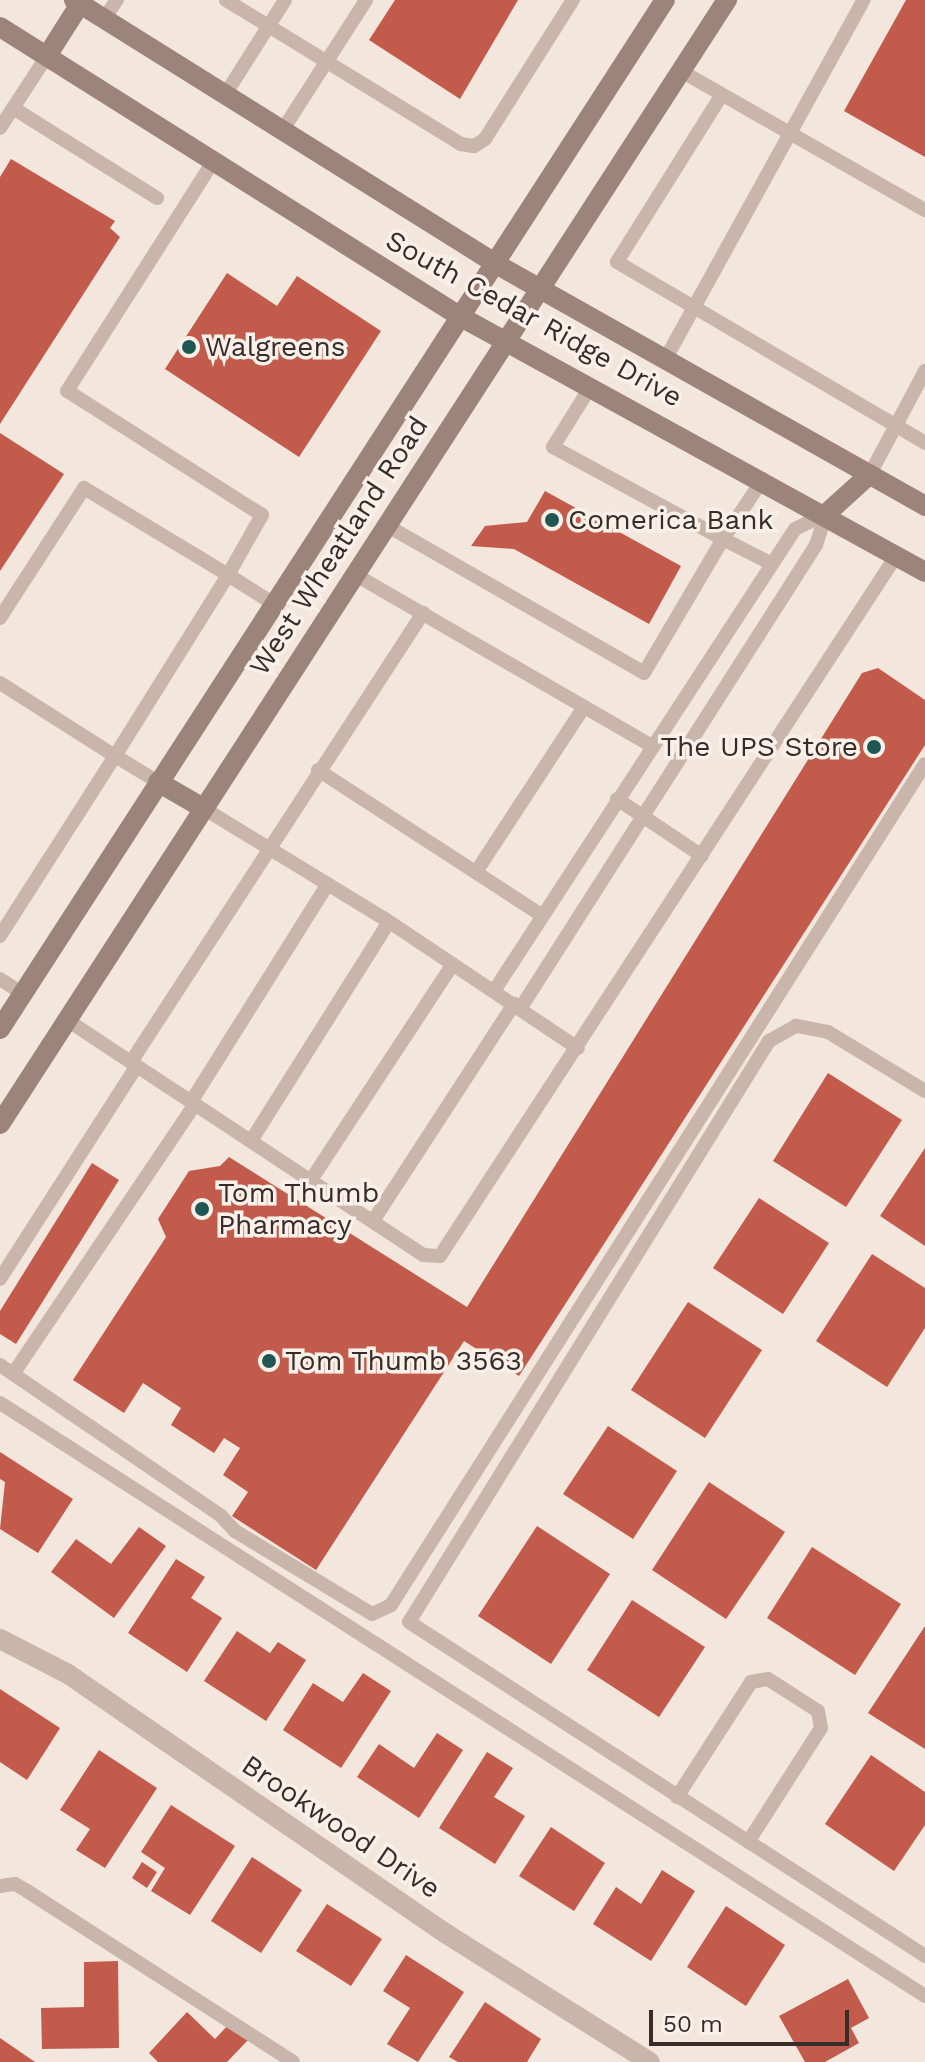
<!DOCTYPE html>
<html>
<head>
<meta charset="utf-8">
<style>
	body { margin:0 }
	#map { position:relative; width:925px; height:2062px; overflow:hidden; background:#f2e6dd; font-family:"Work Sans",sans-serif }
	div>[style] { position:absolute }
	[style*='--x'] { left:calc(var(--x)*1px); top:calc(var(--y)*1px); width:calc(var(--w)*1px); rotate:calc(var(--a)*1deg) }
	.building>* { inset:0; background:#c25b4b }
	.service>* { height:14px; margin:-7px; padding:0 7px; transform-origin:7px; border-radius:7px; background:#c9b5a9 }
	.minor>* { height:20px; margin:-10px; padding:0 10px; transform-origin:10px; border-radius:10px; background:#c9b5a9 }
	.secondary>* { height:20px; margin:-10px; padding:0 10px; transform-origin:10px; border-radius:10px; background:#9d847b }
	.dots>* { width:22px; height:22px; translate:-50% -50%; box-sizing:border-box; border:4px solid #f9f0ea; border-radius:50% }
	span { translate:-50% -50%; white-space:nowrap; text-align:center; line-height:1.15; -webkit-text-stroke:7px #f9f0ea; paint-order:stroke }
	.street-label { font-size:28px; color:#372c29 }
	.poi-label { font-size:28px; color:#372c29 }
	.left { translate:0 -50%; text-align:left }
	.right { translate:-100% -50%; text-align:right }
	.scale { position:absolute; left:649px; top:2010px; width:200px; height:36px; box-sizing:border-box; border:4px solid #372c29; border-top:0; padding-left:10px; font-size:24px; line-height:28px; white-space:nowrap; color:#372c29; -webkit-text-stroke:6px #f9f0ea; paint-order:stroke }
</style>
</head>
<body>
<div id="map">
	<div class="building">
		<i style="clip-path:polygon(395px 0,518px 0,460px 99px,369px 40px)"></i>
		<i style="clip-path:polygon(906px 0,925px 0,925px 157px,844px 111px)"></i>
		<i style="clip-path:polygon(11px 159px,115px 221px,110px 228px,120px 237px,0 424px,0 177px)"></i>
		<i style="clip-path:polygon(227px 273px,277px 306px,297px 276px,381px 331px,299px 457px,165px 369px)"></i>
		<i style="clip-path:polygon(0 433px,64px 474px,0 571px)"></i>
		<i style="clip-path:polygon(545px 491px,681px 566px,649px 624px,514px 549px,471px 546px,485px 526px,527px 522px)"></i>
		<i style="clip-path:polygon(878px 668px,925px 700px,925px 745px,519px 1376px,464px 1341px,316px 1570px,232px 1516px,248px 1492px,223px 1475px,240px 1448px,224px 1438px,214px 1453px,171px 1425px,181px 1408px,143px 1383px,124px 1413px,73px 1380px,166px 1237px,158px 1219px,189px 1171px,220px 1166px,229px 1157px,467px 1307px,862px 673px)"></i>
		<i style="clip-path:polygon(828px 1073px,902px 1120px,846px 1207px,773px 1161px)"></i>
		<i style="clip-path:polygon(925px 1148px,925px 1246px,880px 1216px)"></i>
		<i style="clip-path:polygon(92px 1163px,119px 1180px,16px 1344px,0 1334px,0 1311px)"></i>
		<i style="clip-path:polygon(759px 1198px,829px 1243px,783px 1314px,713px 1268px)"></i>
		<i style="clip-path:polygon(872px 1254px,925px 1288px,925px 1328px,887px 1387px,816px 1341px)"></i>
		<i style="clip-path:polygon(688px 1302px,762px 1350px,705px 1438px,631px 1390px)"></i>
		<i style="clip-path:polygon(608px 1426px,677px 1471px,633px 1539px,563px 1494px)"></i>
		<i style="clip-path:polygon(0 1452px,73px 1499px,38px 1553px,0 1529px,5px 1482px,0 1479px)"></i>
		<i style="clip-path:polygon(709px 1482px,785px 1532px,726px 1619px,652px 1570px)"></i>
		<i style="clip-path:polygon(537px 1526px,610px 1574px,551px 1664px,478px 1616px)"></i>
		<i style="clip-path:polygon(139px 1527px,166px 1546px,114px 1618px,51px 1572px,76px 1539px,111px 1564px)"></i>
		<i style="clip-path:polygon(812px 1547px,901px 1604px,855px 1675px,767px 1618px)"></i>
		<i style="clip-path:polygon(176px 1559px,205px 1577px,191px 1598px,222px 1618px,187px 1672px,128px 1633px)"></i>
		<i style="clip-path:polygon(632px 1600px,705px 1647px,659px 1717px,587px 1670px)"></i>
		<i style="clip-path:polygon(925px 1626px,925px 1749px,868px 1713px)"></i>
		<i style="clip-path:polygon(237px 1631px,270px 1653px,278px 1642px,306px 1660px,266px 1721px,204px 1681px)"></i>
		<i style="clip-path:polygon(363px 1673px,391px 1691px,341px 1768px,283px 1730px,313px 1683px,343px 1702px)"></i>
		<i style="clip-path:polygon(0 1689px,60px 1728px,27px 1780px,0 1762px)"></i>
		<i style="clip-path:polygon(437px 1733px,463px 1750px,419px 1818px,357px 1777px,379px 1744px,414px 1768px)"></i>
		<i style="clip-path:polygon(99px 1750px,157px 1788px,105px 1868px,76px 1850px,90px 1829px,60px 1810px)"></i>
		<i style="clip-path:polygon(487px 1752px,513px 1768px,494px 1797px,525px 1816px,495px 1864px,439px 1828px)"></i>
		<i style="clip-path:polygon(871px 1755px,925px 1792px,925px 1825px,894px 1871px,825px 1824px)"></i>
		<i style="clip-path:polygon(171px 1805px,235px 1846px,190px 1915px,151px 1891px,165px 1868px,141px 1852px)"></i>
		<i style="clip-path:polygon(551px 1827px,605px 1863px,574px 1911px,519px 1876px)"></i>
		<i style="clip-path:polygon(252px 1857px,302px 1890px,261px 1953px,211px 1921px)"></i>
		<i style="clip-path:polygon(142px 1862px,157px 1872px,147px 1888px,132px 1878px)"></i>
		<i style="clip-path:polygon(662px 1870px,695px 1891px,651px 1961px,593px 1924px,616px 1887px,641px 1904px)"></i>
		<i style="clip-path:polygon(327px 1904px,382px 1939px,351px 1986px,296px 1951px)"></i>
		<i style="clip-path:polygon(726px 1906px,785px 1945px,746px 2006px,687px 1967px)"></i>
		<i style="clip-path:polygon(406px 1955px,464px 1992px,418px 2062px,387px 2044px,410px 2008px,383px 1991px)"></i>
		<i style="clip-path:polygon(118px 1961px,119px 2048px,42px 2049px,41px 2008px,84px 2007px,84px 1962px)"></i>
		<i style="clip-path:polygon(848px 1979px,869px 2018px,851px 2028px,859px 2043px,825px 2062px,805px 2062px,779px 2016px)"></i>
		<i style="clip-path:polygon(485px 2002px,541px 2039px,527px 2062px,458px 2062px,449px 2057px)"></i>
		<i style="clip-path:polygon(187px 2012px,215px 2039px,230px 2023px,248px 2040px,227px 2062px,158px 2062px,149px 2053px)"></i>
		<i style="clip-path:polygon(0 2038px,35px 2062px,0 2062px)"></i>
	</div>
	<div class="service">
		<i style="--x:226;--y:0;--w:276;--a:31.5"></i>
		<i style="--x:461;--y:144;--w:13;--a:9"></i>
		<i style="--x:474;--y:146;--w:13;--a:-32"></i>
		<i style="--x:485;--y:139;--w:165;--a:-57.7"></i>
		<i style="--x:104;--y:19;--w:23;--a:-56"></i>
		<i style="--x:681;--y:71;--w:281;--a:29.7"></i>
		<i style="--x:225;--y:95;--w:112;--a:-57.7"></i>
		<i style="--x:721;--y:96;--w:196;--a:122.1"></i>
		<i style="--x:617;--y:262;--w:357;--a:30.4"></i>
		<i style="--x:13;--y:108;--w:170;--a:32"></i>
		<i style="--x:0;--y:128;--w:86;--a:-56.9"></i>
		<i style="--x:282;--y:131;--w:156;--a:-57.3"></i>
		<i style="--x:666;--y:358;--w:409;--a:-61.1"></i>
		<i style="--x:870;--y:474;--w:117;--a:-61.9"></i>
		<i style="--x:763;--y:479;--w:72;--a:123.7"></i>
		<i style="--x:723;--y:539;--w:55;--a:27"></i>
		<i style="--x:386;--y:525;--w:297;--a:29.8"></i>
		<i style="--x:644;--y:673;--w:156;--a:-59.5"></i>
		<i style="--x:723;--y:539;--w:193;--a:-151.6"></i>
		<i style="--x:553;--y:447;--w:72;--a:-58.1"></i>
		<i style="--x:354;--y:574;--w:344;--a:30"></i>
		<i style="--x:0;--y:618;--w:155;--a:-57.1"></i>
		<i style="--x:84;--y:488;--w:168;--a:31.1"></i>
		<i style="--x:228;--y:575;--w:69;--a:-60.5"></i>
		<i style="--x:262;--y:515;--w:231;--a:-147.5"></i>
		<i style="--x:67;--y:391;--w:272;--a:-57.5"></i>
		<i style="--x:0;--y:683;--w:136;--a:32.4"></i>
		<i style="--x:115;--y:756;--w:214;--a:122.6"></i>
		<i style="--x:318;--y:770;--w:265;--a:33"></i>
		<i style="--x:158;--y:782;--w:50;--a:-148.8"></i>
		<i style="--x:115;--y:756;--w:213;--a:-58"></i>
		<i style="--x:228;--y:575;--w:54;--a:32.2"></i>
		<i style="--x:617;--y:799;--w:102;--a:33.8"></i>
		<i style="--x:203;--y:808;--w:213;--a:31.4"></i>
		<i style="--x:385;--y:919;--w:232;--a:33.8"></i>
		<i style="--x:476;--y:872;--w:197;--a:-56.8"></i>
		<i style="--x:0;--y:979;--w:27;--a:33"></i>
		<i style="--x:494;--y:991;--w:551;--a:-56.92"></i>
		<i style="--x:795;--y:529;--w:34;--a:-26"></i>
		<i style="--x:520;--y:1009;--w:550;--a:-57.46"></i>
		<i style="--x:816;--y:545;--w:33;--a:-72"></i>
		<i style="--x:67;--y:1020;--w:427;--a:33.4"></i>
		<i style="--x:424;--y:1255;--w:16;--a:4"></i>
		<i style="--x:440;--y:1256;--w:835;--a:-56.92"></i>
		<i style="--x:131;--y:1062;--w:536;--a:-56.96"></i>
		<i style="--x:925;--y:1091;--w:114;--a:-148.7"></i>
		<i style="--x:828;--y:1032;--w:33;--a:-169"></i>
		<i style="--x:796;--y:1026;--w:31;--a:151"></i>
		<i style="--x:769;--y:1041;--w:683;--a:121.78"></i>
		<i style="--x:409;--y:1622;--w:615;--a:32.91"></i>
		<i style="--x:191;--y:1102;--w:257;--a:-57.9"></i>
		<i style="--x:251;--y:1141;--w:259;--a:-57.8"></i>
		<i style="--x:311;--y:1180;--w:258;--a:-56.7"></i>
		<i style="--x:373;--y:1221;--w:259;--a:-57"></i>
		<i style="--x:0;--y:1279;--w:253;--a:-57.3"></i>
		<i style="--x:0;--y:1365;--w:268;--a:34.3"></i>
		<i style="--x:221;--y:1516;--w:21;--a:47"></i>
		<i style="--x:235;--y:1531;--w:160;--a:31.2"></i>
		<i style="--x:372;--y:1614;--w:21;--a:-25"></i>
		<i style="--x:391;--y:1605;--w:996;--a:-57.59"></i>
		<i style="--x:13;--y:1374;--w:326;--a:-56"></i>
		<i style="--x:0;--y:1403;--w:1099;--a:32.66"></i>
		<i style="--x:677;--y:1797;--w:137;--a:-57.2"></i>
		<i style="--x:751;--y:1682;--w:17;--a:-10"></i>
		<i style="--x:768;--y:1679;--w:59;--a:32.6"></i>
		<i style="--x:818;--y:1711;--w:17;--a:80"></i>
		<i style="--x:821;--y:1728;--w:135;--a:122.6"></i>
		<i style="--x:0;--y:1886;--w:15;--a:-8"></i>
		<i style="--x:15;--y:1884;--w:14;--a:30"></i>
		<i style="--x:27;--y:1891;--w:316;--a:32.7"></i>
	</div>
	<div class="minor">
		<i style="--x:0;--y:1639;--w:76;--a:27.2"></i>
		<i style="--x:68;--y:1674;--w:457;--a:34.5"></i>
		<i style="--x:445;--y:1933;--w:242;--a:32.2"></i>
	</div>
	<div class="secondary">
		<i style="--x:74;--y:0;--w:498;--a:32"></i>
		<i style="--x:496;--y:264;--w:493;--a:29.4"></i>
		<i style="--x:0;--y:27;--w:545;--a:32.17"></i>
		<i style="--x:461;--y:317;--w:529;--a:28.79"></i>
		<i style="--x:47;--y:56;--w:62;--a:-57.6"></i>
		<i style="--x:826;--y:514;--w:59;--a:-42.3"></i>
		<i style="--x:158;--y:782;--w:52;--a:30"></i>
		<i style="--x:0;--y:1029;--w:1225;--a:-57.13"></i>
		<i style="--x:0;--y:1124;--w:1339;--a:-57.11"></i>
	</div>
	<div class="dots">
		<i style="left:189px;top:347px;background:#205755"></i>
		<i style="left:552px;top:520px;background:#205755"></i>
		<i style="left:874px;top:747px;background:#205755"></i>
		<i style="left:202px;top:1209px;background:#205755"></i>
		<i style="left:269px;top:1361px;background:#205755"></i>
	</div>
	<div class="street-label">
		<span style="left:534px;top:319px;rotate:29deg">South Cedar Ridge Drive</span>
		<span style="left:339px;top:546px;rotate:-57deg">West Wheatland Road</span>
		<span style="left:341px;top:1827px;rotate:34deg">Brookwood Drive</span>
	</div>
	<div class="poi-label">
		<span class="left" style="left:205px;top:347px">Walgreens</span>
		<span class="left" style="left:568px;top:520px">Comerica Bank</span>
		<span class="right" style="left:858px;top:747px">The UPS Store</span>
		<span class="left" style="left:218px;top:1209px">Tom Thumb<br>Pharmacy</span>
		<span class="left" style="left:285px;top:1361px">Tom Thumb 3563</span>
	</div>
	<div class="scale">50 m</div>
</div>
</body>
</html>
